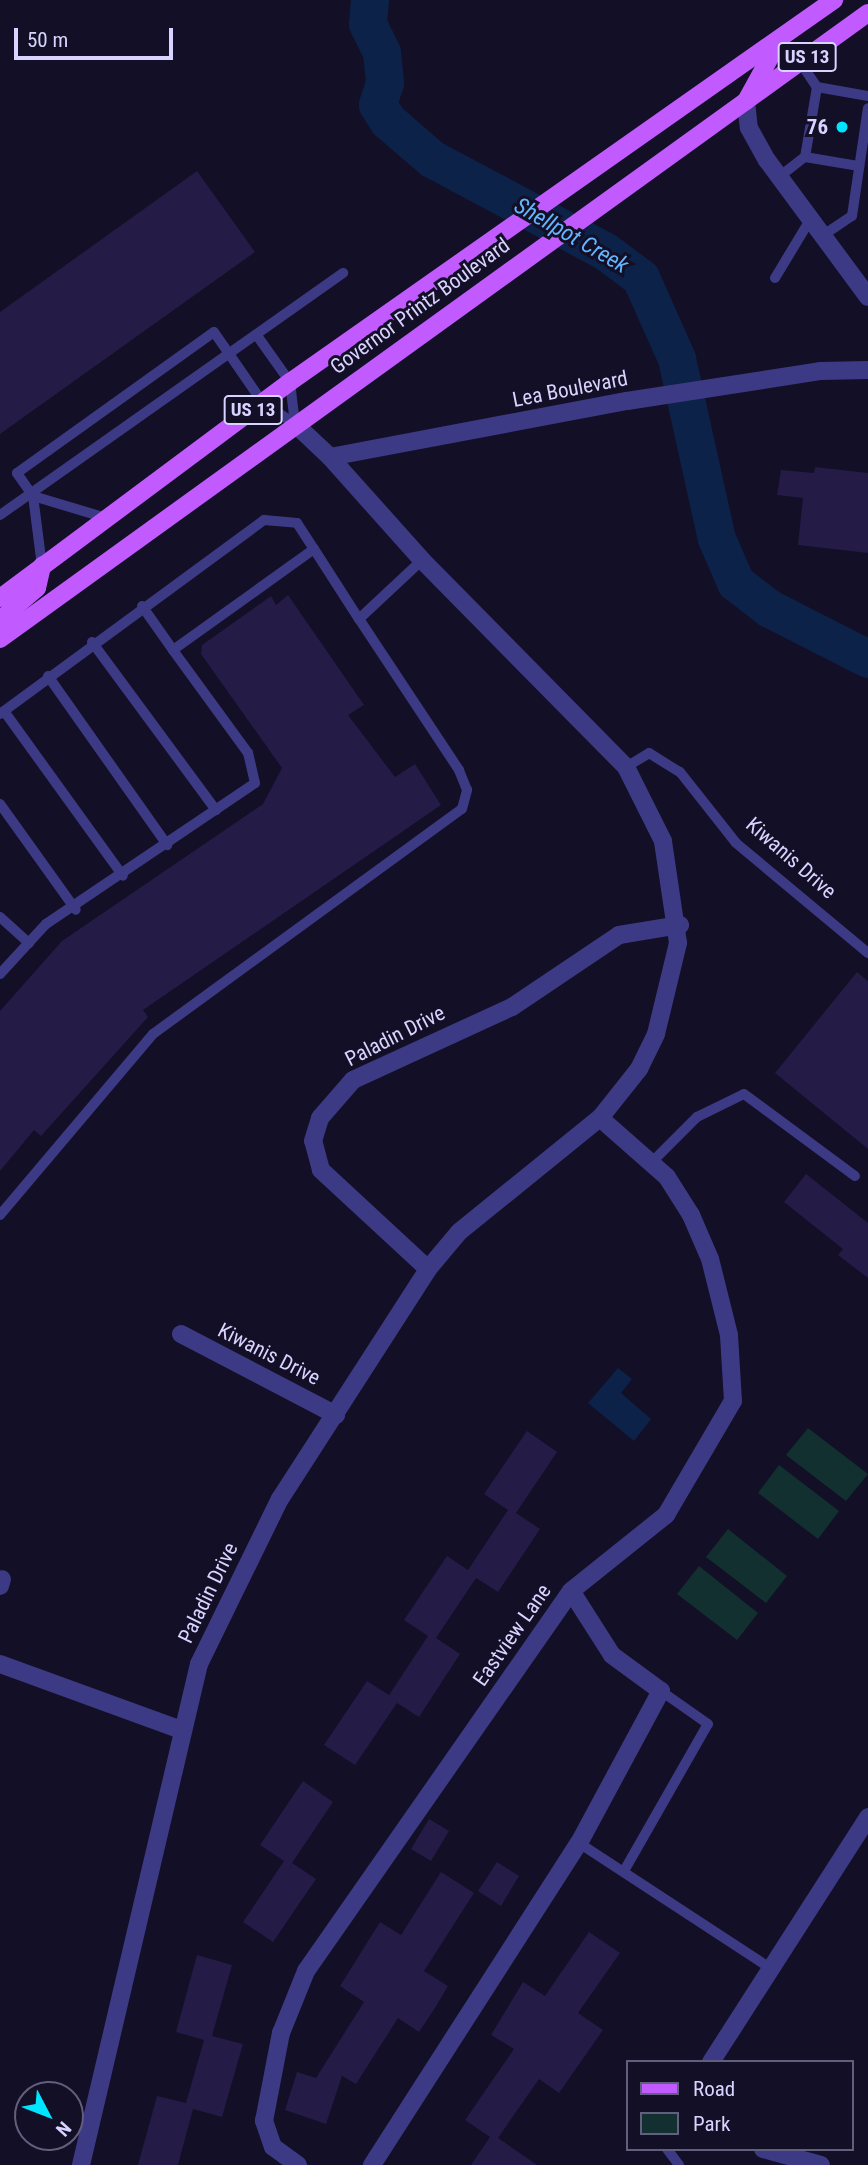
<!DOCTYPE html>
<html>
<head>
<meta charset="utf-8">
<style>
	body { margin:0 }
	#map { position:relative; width:868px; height:2165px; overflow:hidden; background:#130f26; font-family:"Roboto Condensed",sans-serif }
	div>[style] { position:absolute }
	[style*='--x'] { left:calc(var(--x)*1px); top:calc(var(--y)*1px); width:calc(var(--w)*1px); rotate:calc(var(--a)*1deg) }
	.green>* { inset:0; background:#12302f }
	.water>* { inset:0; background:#0c2248 }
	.river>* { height:38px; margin:-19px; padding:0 19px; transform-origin:19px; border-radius:19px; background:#0c2248 }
	.building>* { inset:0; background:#241b47 }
	.service>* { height:10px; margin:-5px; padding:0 5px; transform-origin:5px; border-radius:5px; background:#3d3a85 }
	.minor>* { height:18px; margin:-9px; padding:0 9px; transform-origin:9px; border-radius:9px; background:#3d3a85 }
	.tertiary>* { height:18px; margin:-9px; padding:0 9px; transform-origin:9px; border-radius:9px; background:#3d3a85 }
	.primary>* { height:18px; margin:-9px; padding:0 9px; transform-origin:9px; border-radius:9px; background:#c25bff }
	.dots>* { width:19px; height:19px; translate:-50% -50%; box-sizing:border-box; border:4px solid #130f26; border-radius:50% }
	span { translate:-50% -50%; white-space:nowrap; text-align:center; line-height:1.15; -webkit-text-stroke:6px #130f26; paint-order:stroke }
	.shield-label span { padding:2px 5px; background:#130f26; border:2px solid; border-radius:5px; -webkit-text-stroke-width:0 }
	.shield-label { font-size:19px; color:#d9d4ff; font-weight:700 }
	.poi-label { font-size:21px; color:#d9d4ff; font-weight:700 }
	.right { translate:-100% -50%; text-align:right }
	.street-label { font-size:21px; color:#d9d4ff }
	.water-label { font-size:23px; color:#62b6ff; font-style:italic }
	.legend { position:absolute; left:626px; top:2060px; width:228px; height:91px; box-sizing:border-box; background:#130f26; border:2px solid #625e7d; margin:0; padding:9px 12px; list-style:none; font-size:21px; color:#d9d4ff }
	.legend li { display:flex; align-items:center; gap:14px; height:35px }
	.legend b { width:35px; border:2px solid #625e7d }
	.north { position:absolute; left:14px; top:2081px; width:70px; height:70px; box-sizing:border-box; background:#130f26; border:2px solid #625e7d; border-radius:50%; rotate:132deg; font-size:19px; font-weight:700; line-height:28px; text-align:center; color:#d9d4ff }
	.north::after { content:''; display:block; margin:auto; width:24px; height:32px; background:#00e5ff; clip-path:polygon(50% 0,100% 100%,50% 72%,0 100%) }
	.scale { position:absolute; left:14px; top:28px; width:159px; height:32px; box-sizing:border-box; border:4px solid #d9d4ff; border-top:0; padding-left:9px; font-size:21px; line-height:24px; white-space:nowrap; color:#d9d4ff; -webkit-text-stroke:5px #130f26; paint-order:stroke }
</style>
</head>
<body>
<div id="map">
	<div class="green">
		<i style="clip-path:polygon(808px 1428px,868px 1474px,846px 1501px,786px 1455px)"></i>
		<i style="clip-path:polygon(779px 1465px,839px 1511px,818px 1539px,758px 1493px)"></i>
		<i style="clip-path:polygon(728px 1529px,787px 1576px,766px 1603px,706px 1557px)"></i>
		<i style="clip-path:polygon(699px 1566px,758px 1613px,737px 1640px,677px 1594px)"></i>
	</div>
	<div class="water">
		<i style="clip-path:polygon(618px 1368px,632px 1379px,621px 1393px,651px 1419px,634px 1441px,588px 1403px)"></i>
	</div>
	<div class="river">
		<i style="--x:370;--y:0;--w:24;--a:95"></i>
		<i style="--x:368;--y:24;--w:32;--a:64"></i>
		<i style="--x:382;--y:53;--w:30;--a:84"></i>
		<i style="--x:385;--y:83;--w:23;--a:108"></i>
		<i style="--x:378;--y:105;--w:19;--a:58"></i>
		<i style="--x:388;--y:121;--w:58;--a:40.8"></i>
		<i style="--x:432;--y:159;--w:197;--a:28.1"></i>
		<i style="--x:606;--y:252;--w:44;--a:36.6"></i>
		<i style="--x:641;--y:278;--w:89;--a:66"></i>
		<i style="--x:677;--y:359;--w:184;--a:77.5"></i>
		<i style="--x:717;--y:539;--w:48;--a:66.6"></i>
		<i style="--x:736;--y:583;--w:43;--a:37.4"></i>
		<i style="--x:770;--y:609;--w:110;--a:27"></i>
	</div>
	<div class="building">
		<i style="clip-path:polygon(197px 171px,255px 252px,0 434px,0 312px)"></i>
		<i style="clip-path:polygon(815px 467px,868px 473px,868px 553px,798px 545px,803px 498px,777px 495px,781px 470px,814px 473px)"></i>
		<i style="clip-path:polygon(288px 595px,364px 705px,348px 715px,395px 777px,415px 764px,441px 805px,143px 1010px,148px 1017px,41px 1136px,34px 1130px,0 1171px,0 1011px,62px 941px,263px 804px,282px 768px,201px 654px,202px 645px,271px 596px,276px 605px)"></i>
		<i style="clip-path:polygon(857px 972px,868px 981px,868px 1149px,775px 1073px)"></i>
		<i style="clip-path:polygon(806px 1174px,868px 1223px,868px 1278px,838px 1255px,843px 1249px,784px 1202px)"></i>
		<i style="clip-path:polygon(527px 1431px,557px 1452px,516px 1513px,540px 1529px,498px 1592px,476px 1578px,436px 1638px,460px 1654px,419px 1717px,397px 1703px,355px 1765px,324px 1745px,367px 1681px,389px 1695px,428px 1636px,404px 1620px,447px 1556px,468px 1570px,508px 1510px,484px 1494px)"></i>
		<i style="clip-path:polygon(303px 1781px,333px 1802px,292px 1863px,316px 1879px,273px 1942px,243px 1922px,284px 1861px,260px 1845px)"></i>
		<i style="clip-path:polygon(429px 1819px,449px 1831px,431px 1861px,411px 1849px)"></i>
		<i style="clip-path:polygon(497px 1862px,519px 1876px,501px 1906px,478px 1891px)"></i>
		<i style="clip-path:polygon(441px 1872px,474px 1893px,424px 1971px,448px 1986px,435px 2008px,419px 2032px,398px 2018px,356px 2084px,342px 2076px,326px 2124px,285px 2110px,297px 2072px,316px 2078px,364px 2002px,340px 1986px,380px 1922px,401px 1935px)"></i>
		<i style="clip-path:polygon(589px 1932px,620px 1953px,578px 2013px,603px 2030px,559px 2093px,539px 2079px,498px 2138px,537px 2165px,471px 2165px,490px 2137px,465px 2120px,514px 2049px,491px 2035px,523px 1982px,545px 1996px)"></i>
		<i style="clip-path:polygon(197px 1955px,232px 1965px,212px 2036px,243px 2044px,222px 2117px,193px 2109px,178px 2165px,138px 2165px,157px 2096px,186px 2103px,204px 2040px,176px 2032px)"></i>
	</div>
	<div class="service">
		<i style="--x:800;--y:62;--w:30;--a:56"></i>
		<i style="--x:817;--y:87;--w:52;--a:10"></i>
		<i style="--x:817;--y:87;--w:71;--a:99.7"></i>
		<i style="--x:805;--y:157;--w:55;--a:9.5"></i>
		<i style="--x:779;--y:177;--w:33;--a:-38"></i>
		<i style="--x:822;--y:236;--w:36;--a:-34"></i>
		<i style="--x:852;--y:216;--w:109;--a:-81.6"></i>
		<i style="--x:775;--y:278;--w:68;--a:-58.9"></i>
		<i style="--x:258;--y:337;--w:55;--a:54.6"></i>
		<i style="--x:290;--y:382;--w:42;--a:83.2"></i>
		<i style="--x:33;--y:496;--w:73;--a:16.7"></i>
		<i style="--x:0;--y:515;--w:420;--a:-35.2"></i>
		<i style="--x:42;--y:566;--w:71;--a:-97.3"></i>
		<i style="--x:33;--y:496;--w:28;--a:-125"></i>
		<i style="--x:17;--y:473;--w:242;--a:-35.6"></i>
		<i style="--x:214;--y:332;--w:86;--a:55.4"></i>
		<i style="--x:263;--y:403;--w:38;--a:33"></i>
		<i style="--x:142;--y:606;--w:54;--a:54.8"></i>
		<i style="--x:92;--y:642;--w:209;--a:53.6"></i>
		<i style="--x:48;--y:676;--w:207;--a:54.8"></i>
		<i style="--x:4;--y:711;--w:203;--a:54.2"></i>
		<i style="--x:0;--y:714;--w:328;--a:-36.3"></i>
		<i style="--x:264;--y:520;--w:33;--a:5"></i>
		<i style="--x:297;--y:523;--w:31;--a:57"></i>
		<i style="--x:626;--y:767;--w:27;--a:-31"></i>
		<i style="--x:649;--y:753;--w:36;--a:32"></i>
		<i style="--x:680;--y:772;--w:90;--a:51.7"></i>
		<i style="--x:736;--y:843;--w:172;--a:39.8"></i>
		<i style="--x:0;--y:804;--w:130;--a:54.4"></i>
		<i style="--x:0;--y:917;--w:39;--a:42"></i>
		<i style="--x:0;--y:974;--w:68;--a:-47.4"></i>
		<i style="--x:46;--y:924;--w:252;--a:-34"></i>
		<i style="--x:255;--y:783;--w:31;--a:-103"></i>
		<i style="--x:248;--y:753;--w:127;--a:-126.1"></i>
		<i style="--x:173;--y:650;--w:173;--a:-35.6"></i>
		<i style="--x:314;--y:549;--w:83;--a:57.3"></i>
		<i style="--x:359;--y:619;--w:86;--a:-43.1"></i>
		<i style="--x:651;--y:1163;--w:65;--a:-45"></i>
		<i style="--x:697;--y:1117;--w:52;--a:-26.1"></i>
		<i style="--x:744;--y:1094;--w:138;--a:36.5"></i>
		<i style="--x:0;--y:1215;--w:237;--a:-49.8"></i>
		<i style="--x:153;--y:1034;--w:382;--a:-36.1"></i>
		<i style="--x:462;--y:809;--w:20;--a:-75"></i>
		<i style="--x:467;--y:790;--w:22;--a:-112"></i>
		<i style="--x:459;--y:770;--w:181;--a:-123.5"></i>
		<i style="--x:579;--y:1843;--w:228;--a:33.2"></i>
		<i style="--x:624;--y:1871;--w:169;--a:-60.3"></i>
		<i style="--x:708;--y:1724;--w:57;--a:-144.9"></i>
		<i style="--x:667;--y:2149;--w:20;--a:53"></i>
	</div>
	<div class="minor">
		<i style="--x:428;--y:1269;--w:146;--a:-137.2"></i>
		<i style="--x:321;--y:1170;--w:30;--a:-105"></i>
		<i style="--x:313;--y:1141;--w:24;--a:-73"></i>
		<i style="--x:320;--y:1118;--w:50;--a:-49"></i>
		<i style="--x:353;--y:1080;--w:175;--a:-24.7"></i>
		<i style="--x:512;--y:1007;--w:129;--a:-33.9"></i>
		<i style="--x:619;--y:935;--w:62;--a:-9.3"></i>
		<i style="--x:181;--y:1334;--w:175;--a:27.6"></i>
		<i style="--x:0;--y:1586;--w:7;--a:-74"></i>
		<i style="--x:0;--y:1664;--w:193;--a:20"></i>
		<i style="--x:711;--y:2062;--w:291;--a:-57.3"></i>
		<i style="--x:763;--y:2149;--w:60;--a:15.4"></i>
		<i style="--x:81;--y:2165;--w:515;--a:-76.75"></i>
		<i style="--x:199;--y:1664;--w:184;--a:-63.9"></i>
		<i style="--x:280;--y:1499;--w:274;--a:-57.2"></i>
		<i style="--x:428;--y:1269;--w:48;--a:-50"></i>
		<i style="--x:459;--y:1232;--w:181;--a:-39"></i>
		<i style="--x:600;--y:1118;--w:63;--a:-51.5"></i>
		<i style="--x:639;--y:1069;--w:39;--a:-64"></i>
		<i style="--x:656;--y:1034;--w:94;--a:-76.4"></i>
		<i style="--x:678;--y:943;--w:103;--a:-98.4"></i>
		<i style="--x:663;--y:841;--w:83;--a:-116.6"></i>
		<i style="--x:626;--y:767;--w:291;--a:-134.6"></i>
		<i style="--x:422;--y:560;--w:138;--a:-131.8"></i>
		<i style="--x:298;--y:2165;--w:31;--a:-144"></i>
		<i style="--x:273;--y:2147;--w:28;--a:-109"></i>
		<i style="--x:264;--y:2121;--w:90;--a:-79.1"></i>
		<i style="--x:281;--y:2033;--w:67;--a:-68"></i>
		<i style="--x:306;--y:1971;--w:463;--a:-55.1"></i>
		<i style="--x:571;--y:1591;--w:122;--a:-38.7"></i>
		<i style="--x:666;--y:1515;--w:132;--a:-59.6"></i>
		<i style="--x:733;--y:1401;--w:66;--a:-93.5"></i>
		<i style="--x:729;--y:1335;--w:78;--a:-104"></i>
		<i style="--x:710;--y:1259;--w:48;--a:-113.4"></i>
		<i style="--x:691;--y:1215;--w:45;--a:-122.3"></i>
		<i style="--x:667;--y:1177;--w:89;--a:-138.6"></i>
		<i style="--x:372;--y:2165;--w:383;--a:-57.3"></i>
		<i style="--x:579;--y:1843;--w:173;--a:-61.7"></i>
		<i style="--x:661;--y:1691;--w:61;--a:-143.7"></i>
		<i style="--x:612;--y:1655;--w:76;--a:-122.6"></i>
	</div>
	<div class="tertiary">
		<i style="--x:746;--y:101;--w:27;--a:84"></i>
		<i style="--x:749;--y:128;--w:37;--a:61"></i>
		<i style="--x:767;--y:160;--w:170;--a:53.6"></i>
		<i style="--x:295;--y:424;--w:48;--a:43.3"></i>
		<i style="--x:330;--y:457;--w:302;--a:-10.7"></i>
		<i style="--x:627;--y:401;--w:195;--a:-8.8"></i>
		<i style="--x:820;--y:371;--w:48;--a:-1.2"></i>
	</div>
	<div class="primary">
		<i style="--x:746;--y:101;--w:66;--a:-61.1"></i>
		<i style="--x:0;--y:598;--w:362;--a:-36.7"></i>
		<i style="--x:290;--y:382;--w:665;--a:-35.08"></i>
		<i style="--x:0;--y:620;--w:49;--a:-40.9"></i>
		<i style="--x:37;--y:588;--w:23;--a:-77"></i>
		<i style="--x:0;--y:639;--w:1070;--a:-35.8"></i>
	</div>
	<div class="dots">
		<i style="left:842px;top:127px;background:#00e5ff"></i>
	</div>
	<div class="shield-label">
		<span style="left:807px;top:57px">US 13</span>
		<span style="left:253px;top:410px">US 13</span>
	</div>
	<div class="poi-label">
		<span class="right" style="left:828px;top:127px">76</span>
	</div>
	<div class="street-label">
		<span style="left:420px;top:306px;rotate:-36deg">Governor Printz Boulevard</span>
		<span style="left:570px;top:389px;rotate:-11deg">Lea Boulevard</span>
		<span style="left:791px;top:858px;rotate:41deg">Kiwanis Drive</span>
		<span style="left:395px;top:1036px;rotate:-27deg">Paladin Drive</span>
		<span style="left:269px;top:1354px;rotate:27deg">Kiwanis Drive</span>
		<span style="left:208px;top:1593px;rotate:-64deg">Paladin Drive</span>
		<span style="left:512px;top:1635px;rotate:-55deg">Eastview Lane</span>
	</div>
	<div class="water-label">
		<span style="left:571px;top:236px;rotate:30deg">Shellpot Creek</span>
	</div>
	<ul class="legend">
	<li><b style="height:9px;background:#c25bff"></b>Road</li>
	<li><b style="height:19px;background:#12302f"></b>Park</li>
	</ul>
	<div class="north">N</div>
	<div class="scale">50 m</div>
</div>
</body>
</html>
